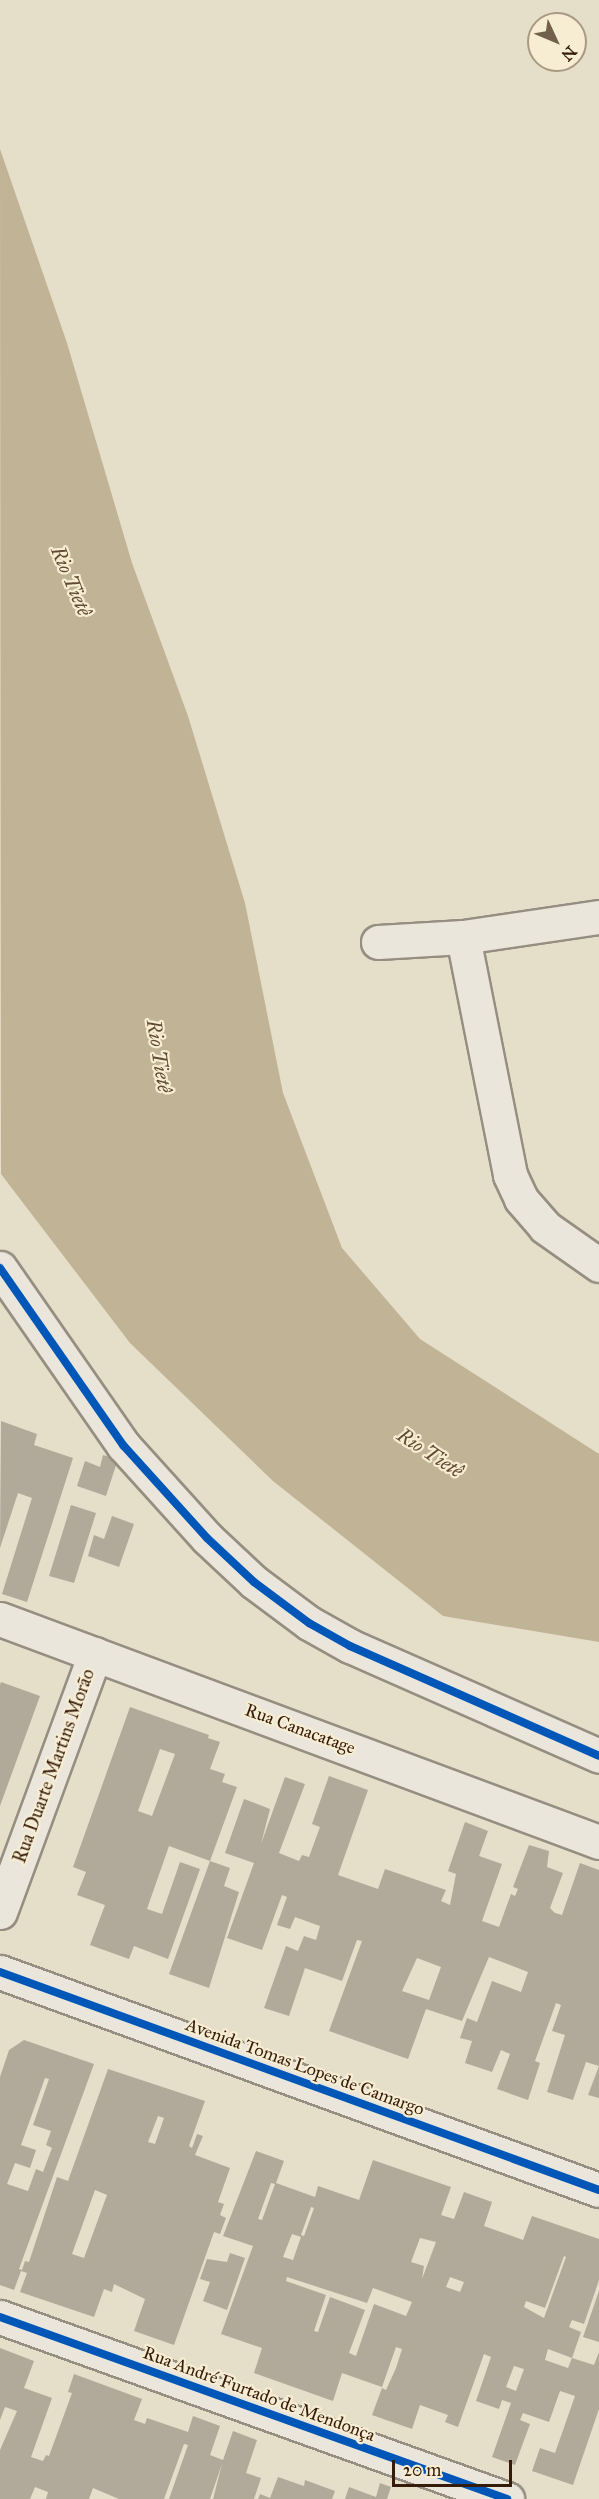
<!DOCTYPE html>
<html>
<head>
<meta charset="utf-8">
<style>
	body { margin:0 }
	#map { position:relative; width:599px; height:2499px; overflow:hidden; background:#e5dec8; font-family:"IM FELL Great Primer",serif }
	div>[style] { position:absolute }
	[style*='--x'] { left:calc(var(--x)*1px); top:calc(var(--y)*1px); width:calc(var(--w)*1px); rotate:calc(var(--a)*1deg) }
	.water>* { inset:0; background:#c1b395 }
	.building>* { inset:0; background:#b1aa9b }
	.roads { filter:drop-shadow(2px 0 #968e80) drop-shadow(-2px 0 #968e80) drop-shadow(0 2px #968e80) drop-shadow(0 -2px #968e80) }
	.minor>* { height:33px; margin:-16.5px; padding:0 16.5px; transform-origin:16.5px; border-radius:16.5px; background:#eae6dc }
	.cycleway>* { height:8px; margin:-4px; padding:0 4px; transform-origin:4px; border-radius:4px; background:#0057b8 }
	span { translate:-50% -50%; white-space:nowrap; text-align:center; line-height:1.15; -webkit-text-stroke:4.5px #f7edd3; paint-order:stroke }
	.street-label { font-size:18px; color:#351c0a }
	.water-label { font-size:20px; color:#614a33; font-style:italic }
	.north { position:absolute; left:527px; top:12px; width:60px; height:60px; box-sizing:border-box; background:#f7edd3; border:2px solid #a99983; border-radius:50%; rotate:134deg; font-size:16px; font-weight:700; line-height:24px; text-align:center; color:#351c0a }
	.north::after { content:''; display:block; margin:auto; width:21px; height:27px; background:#73604c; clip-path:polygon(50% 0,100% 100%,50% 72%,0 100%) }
	.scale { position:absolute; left:392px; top:2460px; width:120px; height:27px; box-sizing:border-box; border:3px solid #351c0a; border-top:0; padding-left:8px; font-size:18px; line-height:21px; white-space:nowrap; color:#351c0a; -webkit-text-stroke:4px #f7edd3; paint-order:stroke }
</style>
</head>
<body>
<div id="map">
	<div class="water">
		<i style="clip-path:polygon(0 149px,67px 343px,132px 563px,188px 716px,245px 903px,283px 1093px,342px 1248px,420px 1339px,599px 1454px,599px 1642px,443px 1616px,273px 1481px,130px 1343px,1px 1174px)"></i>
	</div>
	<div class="building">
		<i style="clip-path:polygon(1px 1421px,37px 1434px,34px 1445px,73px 1458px,27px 1602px,2px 1594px,32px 1498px,18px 1493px,0 1548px)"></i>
		<i style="clip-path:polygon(103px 1455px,118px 1459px,106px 1496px,77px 1486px,85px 1461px,100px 1467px)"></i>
		<i style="clip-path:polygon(71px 1505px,96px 1513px,74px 1583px,49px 1576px)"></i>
		<i style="clip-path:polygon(112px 1516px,134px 1524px,119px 1567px,88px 1556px,94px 1535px,104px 1539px)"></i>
		<i style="clip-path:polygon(1px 1682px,40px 1696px,0 1806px,0 1685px)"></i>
		<i style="clip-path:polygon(evenodd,130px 1707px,209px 1735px,208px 1738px,220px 1742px,210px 1769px,225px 1774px,222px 1782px,237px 1787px,210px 1861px,169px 1846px,147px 1909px,162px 1914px,180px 1862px,200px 1869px,168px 1959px,134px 1946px,129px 1959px,90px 1945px,105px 1905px,77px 1895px,86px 1872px,73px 1867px,130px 1707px,160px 1749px,175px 1754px,152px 1816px,138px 1811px,160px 1749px)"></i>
		<i style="clip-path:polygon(evenodd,329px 1776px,368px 1790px,338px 1875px,378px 1889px,385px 1869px,446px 1890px,441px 1901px,450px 1905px,456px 1874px,448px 1871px,465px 1822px,488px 1831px,479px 1856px,502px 1864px,482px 1921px,499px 1927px,511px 1894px,515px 1896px,518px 1889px,513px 1887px,529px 1845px,549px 1851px,547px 1867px,563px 1873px,550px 1908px,555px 1913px,562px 1915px,580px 1863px,599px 1870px,599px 2098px,588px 2095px,599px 2066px,586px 2062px,573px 2100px,547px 2092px,565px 2035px,552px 2031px,561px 2005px,556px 2003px,535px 2061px,540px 2063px,528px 2100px,497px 2089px,510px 2054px,501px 2050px,492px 2072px,465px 2063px,472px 2041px,460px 2038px,467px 2018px,477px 2022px,492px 1981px,521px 1992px,528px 1972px,489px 1957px,462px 2021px,426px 2009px,408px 2059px,329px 2031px,362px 1941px,357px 1940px,342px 1981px,305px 1968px,289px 2016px,264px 2008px,286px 1946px,298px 1951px,304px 1936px,316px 1940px,320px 1926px,295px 1917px,290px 1929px,277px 1925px,287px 1897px,282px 1895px,262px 1950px,227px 1938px,254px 1863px,225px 1853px,244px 1799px,270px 1809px,261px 1844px,285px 1777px,305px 1784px,279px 1853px,299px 1861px,302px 1855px,309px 1857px,320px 1827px,312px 1824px,329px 1776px,417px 1958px,441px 1967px,429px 2000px,402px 1991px,417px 1958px)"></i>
		<i style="clip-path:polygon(210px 1861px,230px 1868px,224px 1886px,239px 1892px,209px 1988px,169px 1974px)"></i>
		<i style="clip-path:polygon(evenodd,24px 2040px,94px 2064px,19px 2269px,22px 2270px,25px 2261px,29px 2262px,57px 2177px,68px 2181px,108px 2069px,205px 2101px,189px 2146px,192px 2148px,197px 2134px,203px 2136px,195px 2155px,230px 2168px,218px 2202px,224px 2204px,220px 2215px,226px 2218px,220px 2234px,214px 2232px,174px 2345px,134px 2331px,145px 2299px,114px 2284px,112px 2292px,104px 2289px,94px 2317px,20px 2292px,27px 2273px,21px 2271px,14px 2290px,0 2285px,0 2077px,9px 2050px,24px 2040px,45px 2078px,49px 2079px,33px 2125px,51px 2131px,46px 2145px,52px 2148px,43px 2172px,36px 2169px,28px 2191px,7px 2184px,15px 2163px,30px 2168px,36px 2150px,21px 2145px,45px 2078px,24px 2040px,158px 2116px,164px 2118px,155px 2144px,148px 2142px,158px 2116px,24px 2040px,95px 2190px,107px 2195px,84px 2258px,72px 2254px,95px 2190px)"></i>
		<i style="clip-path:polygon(evenodd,256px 2151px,284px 2161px,276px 2183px,315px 2197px,318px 2186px,359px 2200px,373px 2160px,451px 2187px,441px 2215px,454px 2219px,464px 2192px,492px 2202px,484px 2226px,523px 2240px,532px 2216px,599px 2239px,599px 2280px,584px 2324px,572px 2320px,569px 2327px,581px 2332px,572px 2358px,594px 2365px,599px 2352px,599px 2409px,573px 2485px,532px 2471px,540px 2448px,555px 2453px,575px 2396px,560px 2391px,549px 2422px,523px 2413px,520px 2420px,530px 2424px,515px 2465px,492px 2457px,511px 2403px,502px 2400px,499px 2409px,476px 2401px,491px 2357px,484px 2354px,458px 2427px,445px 2422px,448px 2415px,420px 2405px,412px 2429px,372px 2415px,382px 2388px,386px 2390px,396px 2368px,402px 2349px,396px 2347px,382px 2387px,342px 2373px,333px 2401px,254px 2373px,262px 2348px,221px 2334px,253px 2246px,223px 2236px,256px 2151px,271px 2183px,275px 2184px,262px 2220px,258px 2219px,271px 2183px,256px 2151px,311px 2207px,314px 2208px,304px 2236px,301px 2235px,311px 2207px,256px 2151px,292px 2234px,301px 2237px,293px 2260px,283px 2257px,292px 2234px,256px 2151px,420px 2238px,436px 2242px,422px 2279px,424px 2266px,411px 2262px,420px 2238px,256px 2151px,564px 2256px,566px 2257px,544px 2318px,524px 2307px,526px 2301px,545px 2308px,564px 2256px,256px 2151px,287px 2277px,367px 2303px,373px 2288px,412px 2302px,406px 2316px,374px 2304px,356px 2356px,349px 2353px,365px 2310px,330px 2297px,318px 2332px,314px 2331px,326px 2295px,286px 2281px,287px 2277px,256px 2151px,450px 2277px,464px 2282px,460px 2292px,446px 2287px,450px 2277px,256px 2151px,548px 2349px,572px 2358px,568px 2368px,545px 2360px,548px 2349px,256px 2151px,514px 2366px,524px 2369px,516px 2391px,506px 2387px,514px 2366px)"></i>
		<i style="clip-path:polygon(230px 2253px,245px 2258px,227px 2310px,203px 2301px,210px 2282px,200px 2279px,207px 2259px,227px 2262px)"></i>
		<i style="clip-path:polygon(599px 2291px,599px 2342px,583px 2337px)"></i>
		<i style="clip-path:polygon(0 2348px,34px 2361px,24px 2388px,52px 2398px,31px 2457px,43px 2461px,46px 2455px,49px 2456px,72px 2393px,68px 2392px,74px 2374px,142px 2399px,134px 2420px,145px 2424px,147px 2418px,188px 2432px,193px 2416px,220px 2426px,210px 2455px,223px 2460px,233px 2431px,257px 2440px,246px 2473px,261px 2478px,254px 2499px,213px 2499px,222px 2464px,210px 2499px,169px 2499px,188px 2445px,184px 2444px,164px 2499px,119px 2499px,93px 2488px,89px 2499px,46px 2499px,48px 2492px,35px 2487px,30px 2499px,0 2499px,0 2450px,17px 2411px,5px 2407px,0 2420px)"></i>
		<i style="clip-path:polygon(278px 2477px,304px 2486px,305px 2480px,335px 2491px,332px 2499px,258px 2499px,260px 2494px,270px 2498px)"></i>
		<i style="clip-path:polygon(380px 2483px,391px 2487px,387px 2499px,345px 2499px,349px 2487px,376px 2497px)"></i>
	</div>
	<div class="roads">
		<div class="minor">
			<i style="--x:463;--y:937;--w:243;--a:78.8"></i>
			<i style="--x:510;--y:1175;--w:26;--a:65"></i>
			<i style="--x:521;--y:1199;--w:37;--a:49"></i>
			<i style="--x:545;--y:1227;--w:66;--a:35.1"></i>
			<i style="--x:378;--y:942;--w:85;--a:-3.4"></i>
			<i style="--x:463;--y:937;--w:137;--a:-8.4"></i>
			<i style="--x:0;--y:1268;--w:216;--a:55.2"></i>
			<i style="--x:123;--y:1445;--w:125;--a:47.9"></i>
			<i style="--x:207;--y:1538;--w:64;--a:43.1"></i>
			<i style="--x:254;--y:1582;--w:69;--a:36.7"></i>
			<i style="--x:309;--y:1623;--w:47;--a:29.3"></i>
			<i style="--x:350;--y:1646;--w:272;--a:23.8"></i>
			<i style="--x:0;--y:1619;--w:639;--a:20.42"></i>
			<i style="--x:0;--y:1912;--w:275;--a:-69.8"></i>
			<i style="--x:0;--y:1972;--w:637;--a:20"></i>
			<i style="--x:0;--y:2317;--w:539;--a:19.75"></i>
		</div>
	</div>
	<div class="cycleway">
		<i style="--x:0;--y:1268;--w:216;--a:55.2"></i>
		<i style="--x:123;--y:1445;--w:125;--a:47.9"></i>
		<i style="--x:207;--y:1538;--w:64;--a:43.1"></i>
		<i style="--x:254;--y:1582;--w:69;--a:36.7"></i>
		<i style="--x:309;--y:1623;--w:47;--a:29.3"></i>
		<i style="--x:350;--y:1646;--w:272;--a:23.8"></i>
		<i style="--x:0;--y:1972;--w:637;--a:20"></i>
		<i style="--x:0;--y:2317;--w:539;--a:19.75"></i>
	</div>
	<div class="street-label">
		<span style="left:300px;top:1729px;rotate:20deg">Rua Canacatage</span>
		<span style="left:54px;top:1766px;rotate:-70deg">Rua Duarte Martins Morão</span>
		<span style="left:305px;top:2067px;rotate:20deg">Avenida Tomas Lopes de Camargo</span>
		<span style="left:259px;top:2394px;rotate:20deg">Rua André Furtado de Mendonça</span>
	</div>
	<div class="water-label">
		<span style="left:71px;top:581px;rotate:67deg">Rio Tietê</span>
		<span style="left:159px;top:1056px;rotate:81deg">Rio Tietê</span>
		<span style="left:430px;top:1453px;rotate:33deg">Rio Tietê</span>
	</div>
	<div class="north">N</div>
	<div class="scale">20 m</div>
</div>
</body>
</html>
